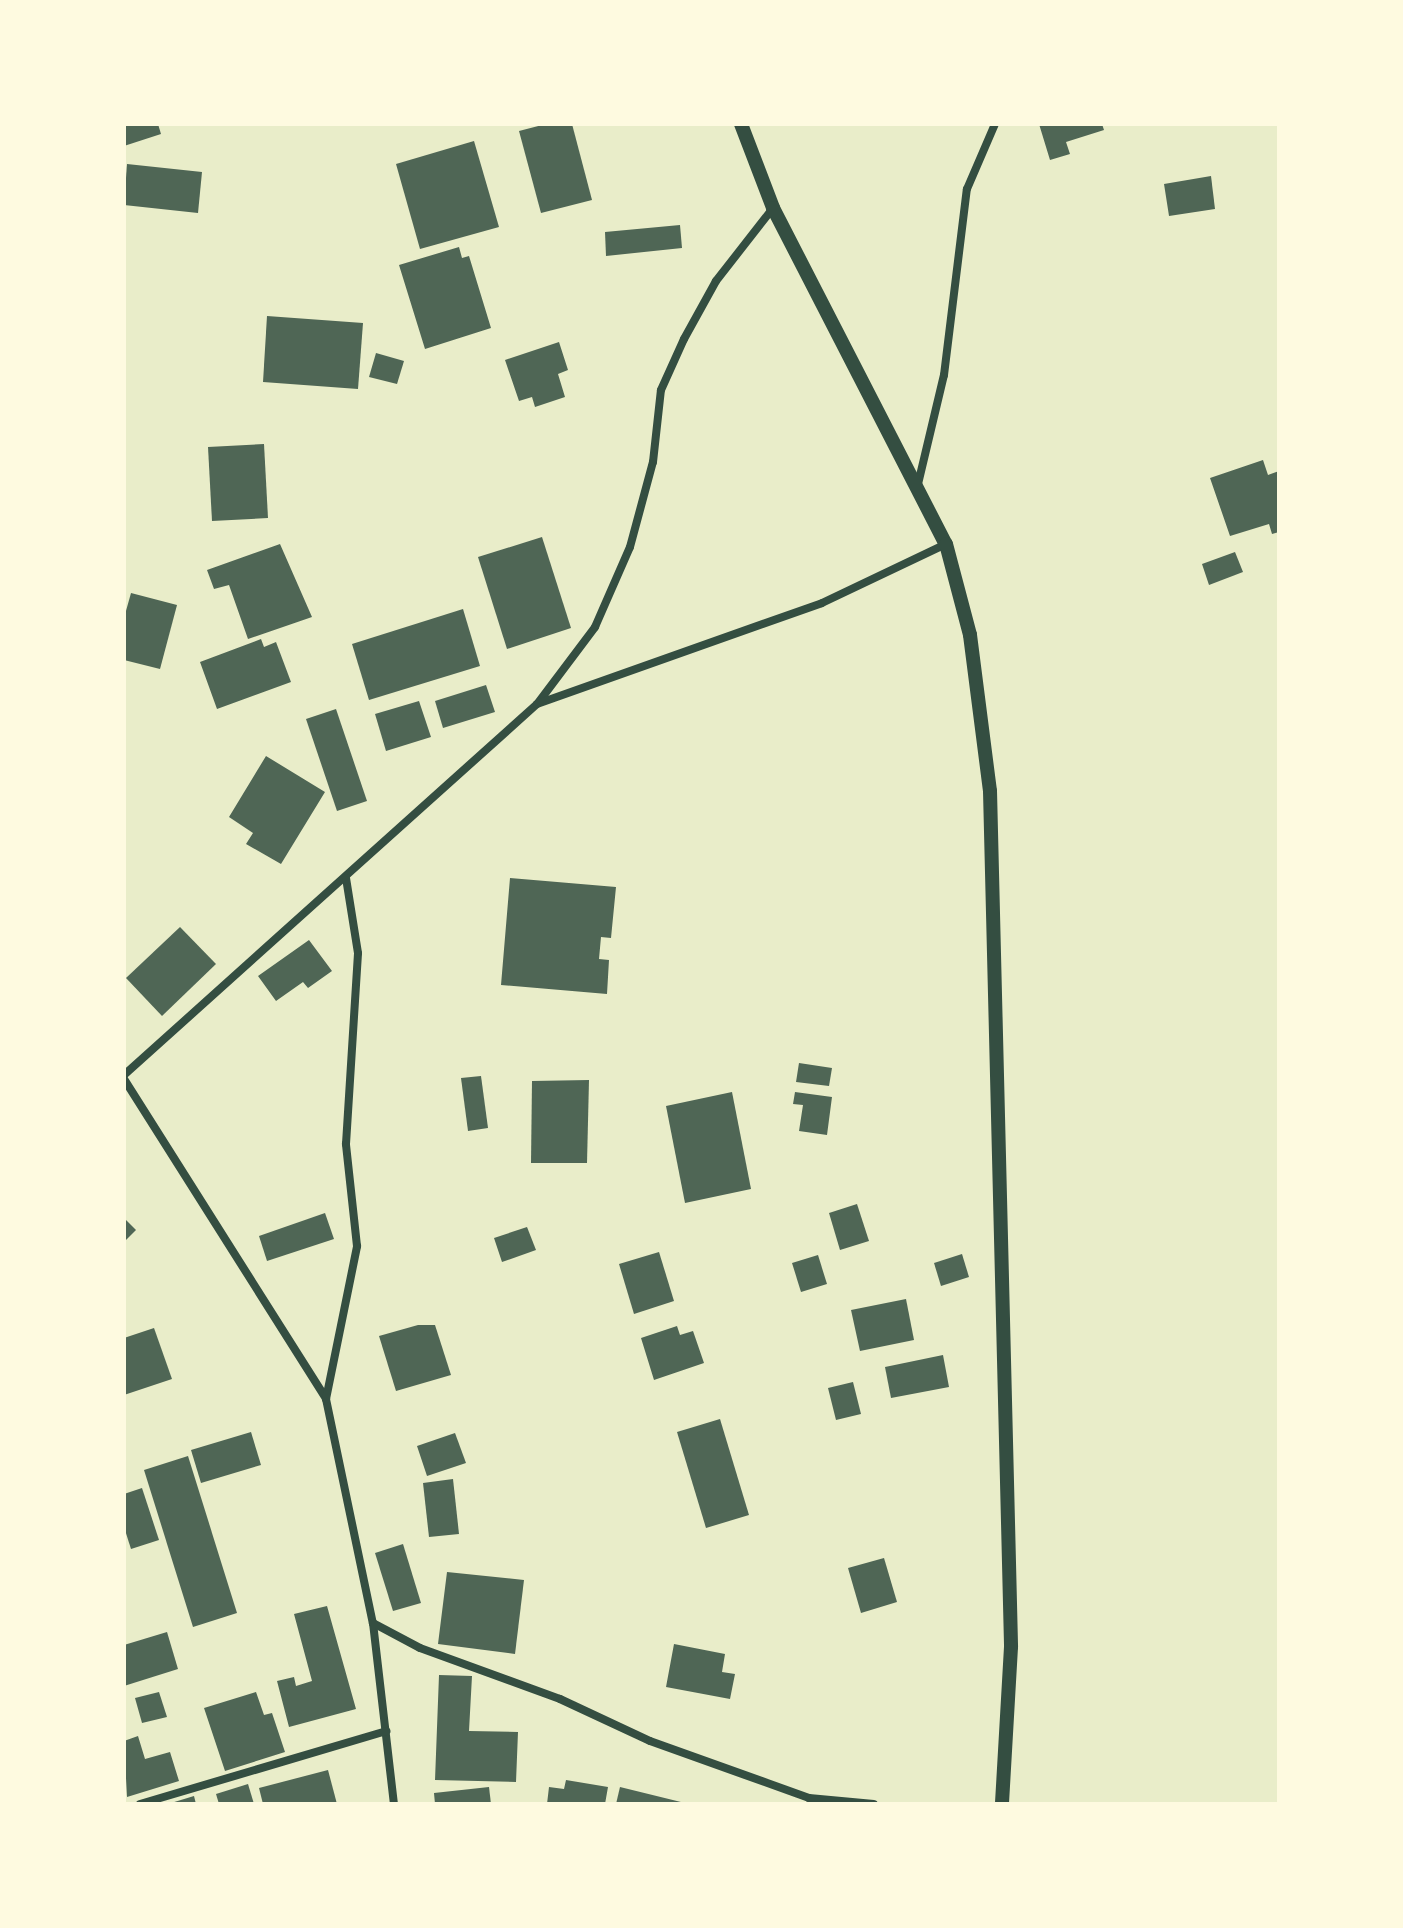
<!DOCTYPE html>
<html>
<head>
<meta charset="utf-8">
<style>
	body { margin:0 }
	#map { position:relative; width:1403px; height:1928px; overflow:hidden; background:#e9edc9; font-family:Poppins,sans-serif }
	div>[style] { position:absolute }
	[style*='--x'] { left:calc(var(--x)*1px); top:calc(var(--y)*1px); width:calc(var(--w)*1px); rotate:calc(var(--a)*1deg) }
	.building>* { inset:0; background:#4f6655 }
	.minor>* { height:8px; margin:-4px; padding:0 4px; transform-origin:4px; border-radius:4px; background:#344e41 }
	.tertiary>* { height:14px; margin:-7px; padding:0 7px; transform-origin:7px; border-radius:7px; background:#344e41 }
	span { translate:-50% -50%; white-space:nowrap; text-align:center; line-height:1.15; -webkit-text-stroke:8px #fefae0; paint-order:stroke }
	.frame { position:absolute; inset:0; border:126px solid #fefae0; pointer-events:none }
</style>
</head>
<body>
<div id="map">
	<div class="building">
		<i style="clip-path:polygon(124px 124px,158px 124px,161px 134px,124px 146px)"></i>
		<i style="clip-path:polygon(546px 124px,572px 124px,592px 200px,541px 213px,519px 131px)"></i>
		<i style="clip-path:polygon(1039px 124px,1102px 124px,1104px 130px,1066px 142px,1070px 154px,1050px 160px)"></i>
		<i style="clip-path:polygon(474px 141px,499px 227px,420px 249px,396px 164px)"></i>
		<i style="clip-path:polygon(127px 164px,202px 172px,198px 213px,124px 205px)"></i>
		<i style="clip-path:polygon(1211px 176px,1215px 209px,1169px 216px,1164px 184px)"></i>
		<i style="clip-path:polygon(680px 225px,682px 248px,606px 256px,605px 232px)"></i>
		<i style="clip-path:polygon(459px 247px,462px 258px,469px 256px,491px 328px,425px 349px,399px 265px)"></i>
		<i style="clip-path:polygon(267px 316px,363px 323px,358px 389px,263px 382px)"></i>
		<i style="clip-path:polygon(559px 342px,568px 370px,558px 374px,565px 397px,535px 407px,532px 397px,519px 401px,505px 360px)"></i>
		<i style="clip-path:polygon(376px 353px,404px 361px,397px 384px,369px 377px)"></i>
		<i style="clip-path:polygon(264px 444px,268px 518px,212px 521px,208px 447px)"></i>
		<i style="clip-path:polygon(1263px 460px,1268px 475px,1279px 471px,1279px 532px,1272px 534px,1269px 524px,1230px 536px,1210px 478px)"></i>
		<i style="clip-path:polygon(542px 537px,571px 628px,507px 649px,478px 557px)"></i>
		<i style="clip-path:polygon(280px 544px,312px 617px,248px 639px,229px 585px,214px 589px,207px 570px)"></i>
		<i style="clip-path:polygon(1235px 552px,1243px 572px,1209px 585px,1202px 564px)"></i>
		<i style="clip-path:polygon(131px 593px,177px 605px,160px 669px,124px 660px,124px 618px)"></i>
		<i style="clip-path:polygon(463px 609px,480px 666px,369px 700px,352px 644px)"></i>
		<i style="clip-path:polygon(261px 639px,264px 647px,276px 642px,291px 682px,217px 709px,200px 662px)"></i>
		<i style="clip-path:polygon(486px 685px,495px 712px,443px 728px,435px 701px)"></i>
		<i style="clip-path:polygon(419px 701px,431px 737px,386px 751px,375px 714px)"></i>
		<i style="clip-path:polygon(336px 709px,367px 801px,337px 811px,306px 719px)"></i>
		<i style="clip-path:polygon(266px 756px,325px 792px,281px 864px,246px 844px,253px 833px,229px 817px)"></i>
		<i style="clip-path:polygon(510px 878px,616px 887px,611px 938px,601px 937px,599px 959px,609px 960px,607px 994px,501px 985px)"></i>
		<i style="clip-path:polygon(180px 927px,216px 964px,162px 1016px,126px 978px)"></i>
		<i style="clip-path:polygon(309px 940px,332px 971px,308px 988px,303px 982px,276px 1001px,258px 976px)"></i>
		<i style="clip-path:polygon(799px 1063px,832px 1068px,829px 1086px,796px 1082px)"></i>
		<i style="clip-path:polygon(481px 1076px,488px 1128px,468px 1131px,461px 1078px)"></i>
		<i style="clip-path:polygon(589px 1080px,587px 1163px,531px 1163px,532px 1081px)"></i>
		<i style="clip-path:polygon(732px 1092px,751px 1189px,685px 1203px,666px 1106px)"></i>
		<i style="clip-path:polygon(795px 1092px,832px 1097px,827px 1135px,799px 1131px,803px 1105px,793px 1104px)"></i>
		<i style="clip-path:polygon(857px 1204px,869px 1241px,840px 1250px,829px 1213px)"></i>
		<i style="clip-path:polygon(325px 1213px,334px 1239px,267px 1261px,259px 1236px)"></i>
		<i style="clip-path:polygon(124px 1218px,136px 1230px,124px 1242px)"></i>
		<i style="clip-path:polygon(527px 1227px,536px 1250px,502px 1262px,494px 1238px)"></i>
		<i style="clip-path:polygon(659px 1252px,674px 1301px,634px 1314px,619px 1264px)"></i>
		<i style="clip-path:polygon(962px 1254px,969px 1277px,941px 1286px,934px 1263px)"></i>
		<i style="clip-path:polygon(818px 1255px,827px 1284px,801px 1292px,792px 1263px)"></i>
		<i style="clip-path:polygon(906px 1299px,914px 1340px,860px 1351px,851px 1310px)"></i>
		<i style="clip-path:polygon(418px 1325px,435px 1325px,451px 1375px,396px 1391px,379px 1336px)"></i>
		<i style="clip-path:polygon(677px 1326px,680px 1335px,693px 1331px,704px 1363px,654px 1380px,641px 1338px)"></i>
		<i style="clip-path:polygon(154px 1328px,172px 1379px,124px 1395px,124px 1338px)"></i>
		<i style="clip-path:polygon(943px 1355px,949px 1387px,891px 1398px,885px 1367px)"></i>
		<i style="clip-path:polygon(853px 1382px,861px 1414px,836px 1420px,828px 1388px)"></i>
		<i style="clip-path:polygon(720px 1419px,749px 1515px,706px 1528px,677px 1432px)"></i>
		<i style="clip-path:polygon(251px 1432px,261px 1465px,201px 1483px,191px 1450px)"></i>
		<i style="clip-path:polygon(455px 1433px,466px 1463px,427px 1476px,417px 1446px)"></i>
		<i style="clip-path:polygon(188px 1456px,237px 1613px,193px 1627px,144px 1470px)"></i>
		<i style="clip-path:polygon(453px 1479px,459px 1534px,429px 1537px,423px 1483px)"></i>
		<i style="clip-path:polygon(142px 1488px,159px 1540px,131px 1549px,124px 1527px,124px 1494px)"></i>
		<i style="clip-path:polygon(403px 1544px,421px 1603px,393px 1611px,375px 1553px)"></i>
		<i style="clip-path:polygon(884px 1558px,897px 1602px,861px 1613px,848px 1568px)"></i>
		<i style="clip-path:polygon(447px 1572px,524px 1580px,515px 1654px,438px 1644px)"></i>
		<i style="clip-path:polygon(327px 1606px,356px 1709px,289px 1727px,277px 1681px,294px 1677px,296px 1686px,312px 1681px,294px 1614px)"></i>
		<i style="clip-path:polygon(167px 1632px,178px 1669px,124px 1686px,124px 1645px)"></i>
		<i style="clip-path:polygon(674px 1644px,725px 1654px,722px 1672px,735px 1674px,730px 1699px,666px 1687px)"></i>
		<i style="clip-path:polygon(439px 1675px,472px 1676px,469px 1731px,518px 1732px,516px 1782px,435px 1780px)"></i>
		<i style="clip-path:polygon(159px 1692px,167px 1717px,142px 1723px,135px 1698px)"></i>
		<i style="clip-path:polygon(256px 1692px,264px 1715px,272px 1713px,285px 1752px,225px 1771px,204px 1708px)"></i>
		<i style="clip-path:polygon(138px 1736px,145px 1759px,170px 1752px,179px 1781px,127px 1797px,124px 1741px)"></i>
		<i style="clip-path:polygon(328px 1770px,337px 1804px,263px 1804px,259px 1788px)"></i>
		<i style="clip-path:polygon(566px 1780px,608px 1787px,605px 1804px,547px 1804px,549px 1787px,564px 1789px)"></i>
		<i style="clip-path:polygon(248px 1784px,254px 1804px,219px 1804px,216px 1794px)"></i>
		<i style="clip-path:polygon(489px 1787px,491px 1804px,435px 1804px,434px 1793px)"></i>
		<i style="clip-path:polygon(620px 1787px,685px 1803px,685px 1804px,616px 1804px)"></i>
		<i style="clip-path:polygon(194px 1796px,196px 1804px,171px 1804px,171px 1803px)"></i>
	</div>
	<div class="minor">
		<i style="--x:918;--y:484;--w:112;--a:-76.6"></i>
		<i style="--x:944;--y:375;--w:187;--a:-83"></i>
		<i style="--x:967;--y:189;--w:71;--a:-66.7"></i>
		<i style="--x:538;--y:703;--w:95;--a:-53.1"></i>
		<i style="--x:595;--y:627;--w:87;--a:-66.4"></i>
		<i style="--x:630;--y:547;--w:88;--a:-74.9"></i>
		<i style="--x:653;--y:462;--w:72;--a:-83.7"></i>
		<i style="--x:661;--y:390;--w:56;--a:-65.7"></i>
		<i style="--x:684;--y:339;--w:66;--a:-61.1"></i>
		<i style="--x:716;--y:281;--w:93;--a:-52"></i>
		<i style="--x:124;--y:1075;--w:555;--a:-41.93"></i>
		<i style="--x:537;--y:704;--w:302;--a:-19.5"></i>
		<i style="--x:822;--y:603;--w:137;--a:-25.4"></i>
		<i style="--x:124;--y:1079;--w:378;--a:57.7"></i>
		<i style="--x:326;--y:1399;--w:229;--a:78.2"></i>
		<i style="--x:373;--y:1623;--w:182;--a:83.4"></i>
		<i style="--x:326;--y:1399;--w:156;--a:-78.5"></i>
		<i style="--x:357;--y:1246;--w:103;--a:-96.2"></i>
		<i style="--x:346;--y:1144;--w:191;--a:-86.4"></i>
		<i style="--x:358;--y:953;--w:76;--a:-99.1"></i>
		<i style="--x:373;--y:1623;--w:53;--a:28"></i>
		<i style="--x:420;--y:1648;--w:149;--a:20"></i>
		<i style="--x:560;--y:1699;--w:99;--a:25"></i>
		<i style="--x:650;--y:1741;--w:169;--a:19.7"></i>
		<i style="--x:809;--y:1798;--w:65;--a:5.3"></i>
		<i style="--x:140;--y:1804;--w:257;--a:-16.5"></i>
	</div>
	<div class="tertiary">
		<i style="--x:741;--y:124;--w:90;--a:69.1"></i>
		<i style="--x:773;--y:208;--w:378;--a:62.8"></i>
		<i style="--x:946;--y:544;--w:94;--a:75.2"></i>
		<i style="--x:970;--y:635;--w:157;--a:82.7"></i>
		<i style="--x:990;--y:791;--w:856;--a:88.59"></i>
		<i style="--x:1011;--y:1647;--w:157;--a:93.3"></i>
	</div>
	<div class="frame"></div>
</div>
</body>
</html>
